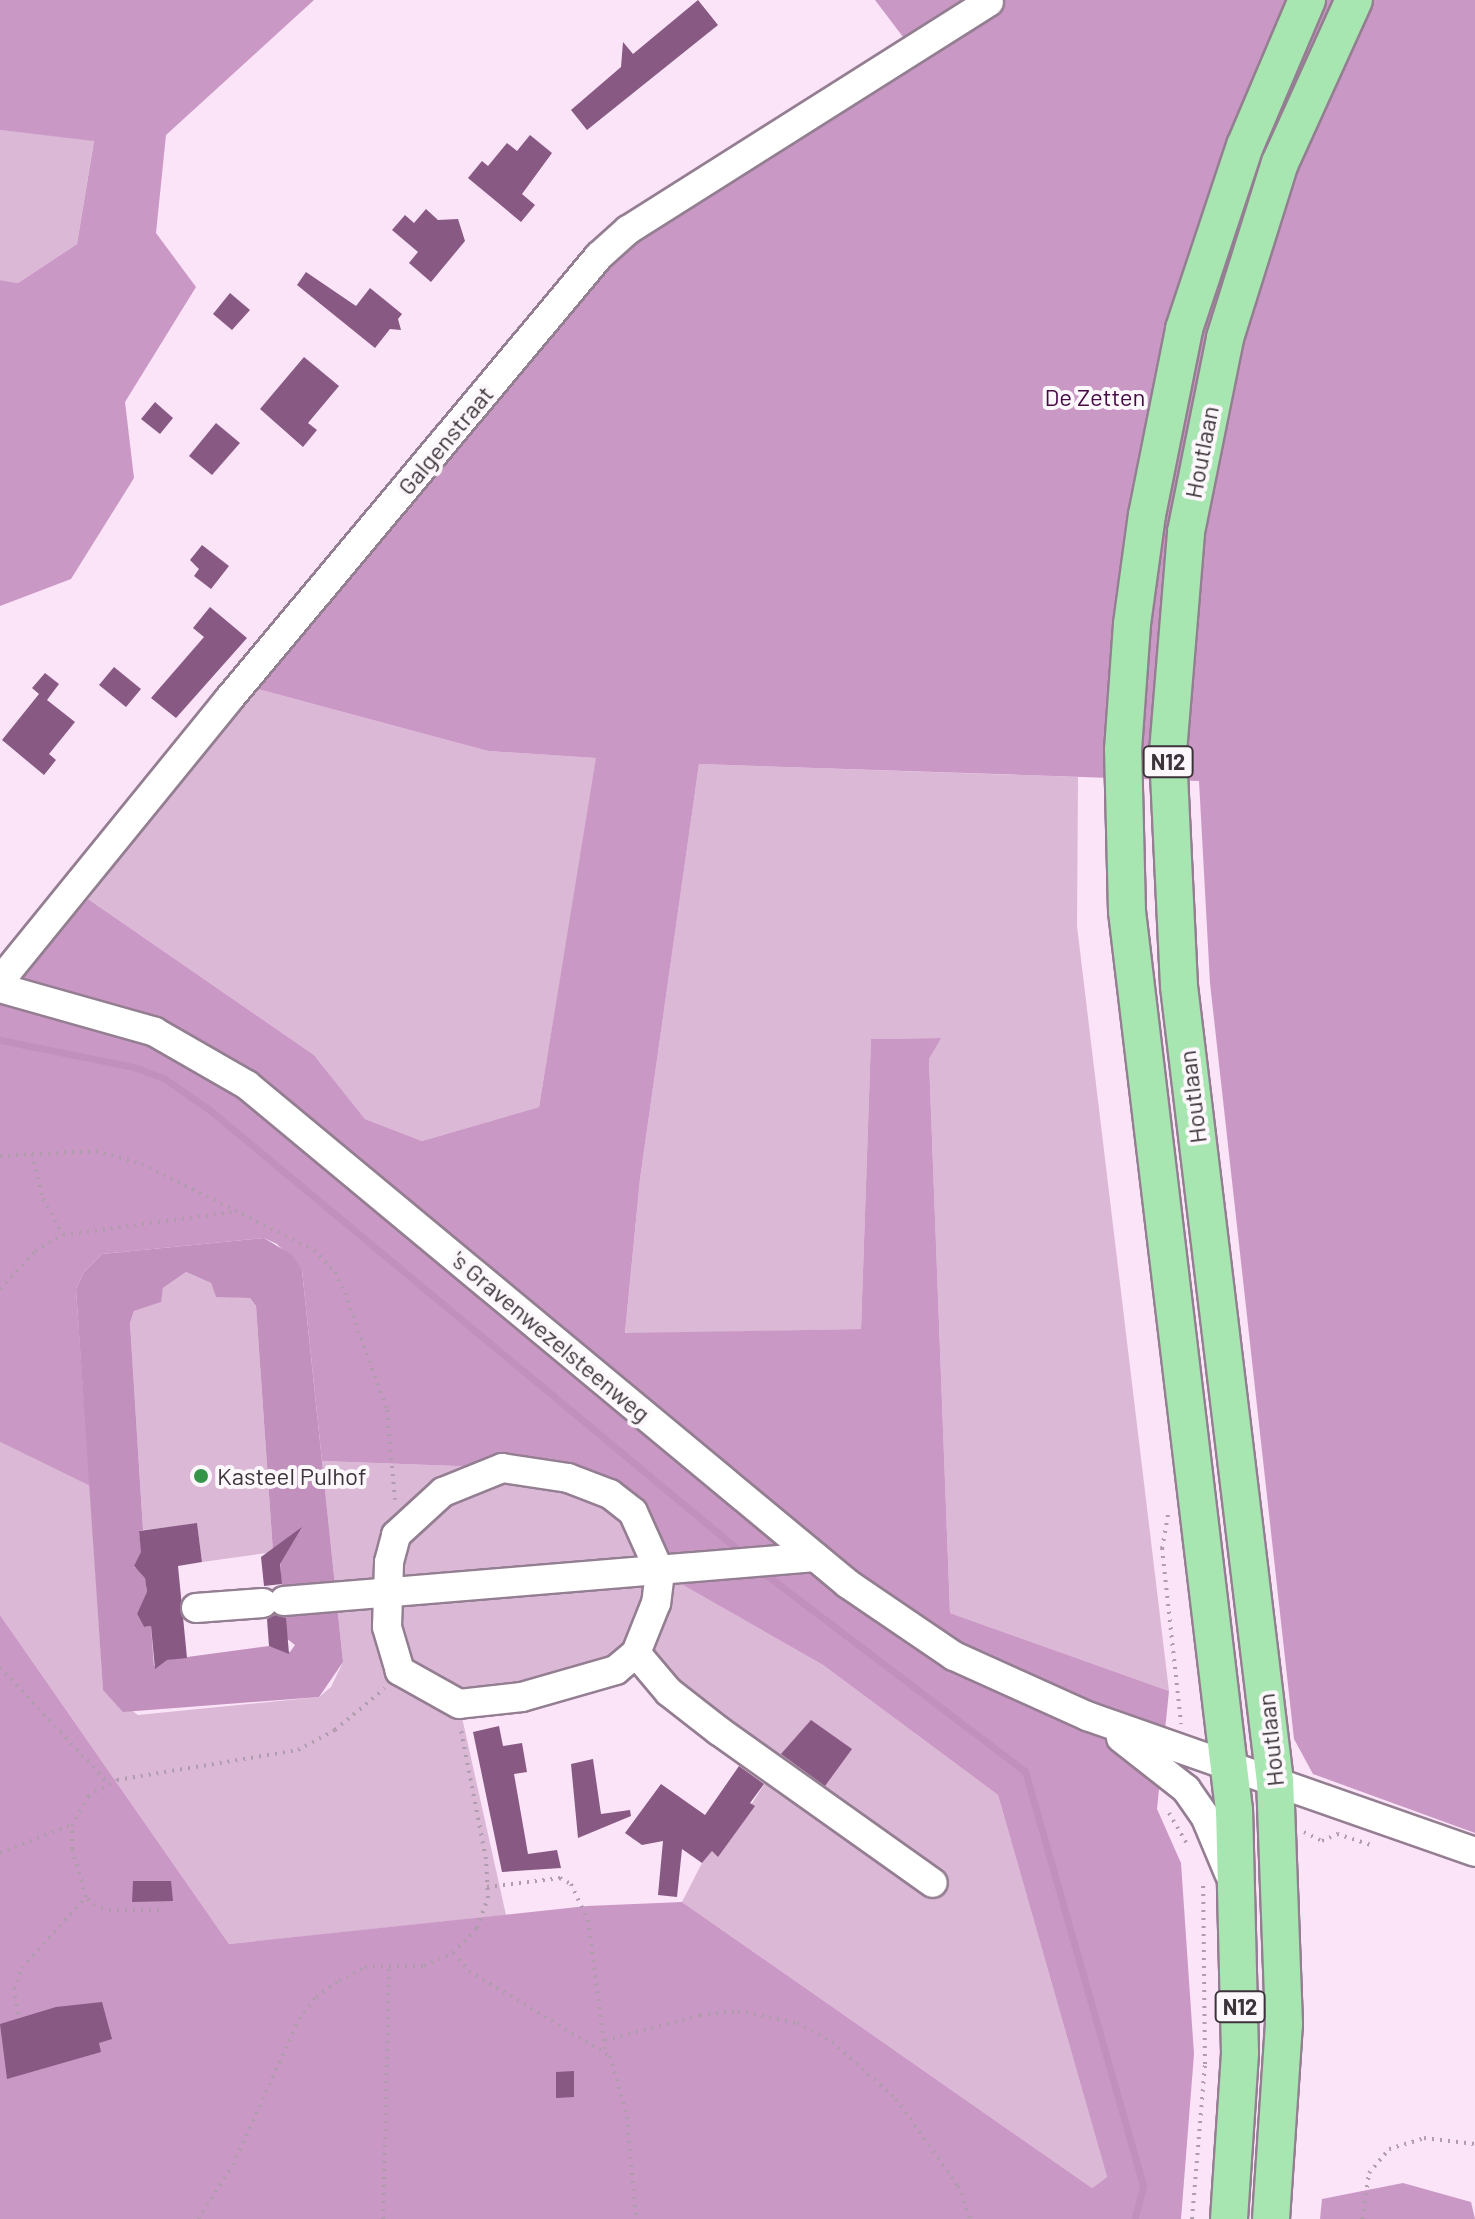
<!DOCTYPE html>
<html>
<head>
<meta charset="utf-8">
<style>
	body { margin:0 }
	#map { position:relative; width:1475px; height:2219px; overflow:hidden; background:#fbe3f8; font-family:Barlow,sans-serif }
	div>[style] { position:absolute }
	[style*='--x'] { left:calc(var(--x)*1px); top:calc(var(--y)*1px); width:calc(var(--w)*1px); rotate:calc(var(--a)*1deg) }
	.green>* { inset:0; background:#dab8d6 }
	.forest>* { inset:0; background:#ca98c5 }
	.water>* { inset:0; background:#c190bd }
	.stream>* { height:7px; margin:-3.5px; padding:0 3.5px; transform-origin:3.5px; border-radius:3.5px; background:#c190bd }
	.building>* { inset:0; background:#875983 }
	.path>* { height:4px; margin-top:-2px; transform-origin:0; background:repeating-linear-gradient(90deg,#af9dad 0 2px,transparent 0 8px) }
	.roads { filter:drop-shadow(2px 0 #947e91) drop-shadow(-2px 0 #947e91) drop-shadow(0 2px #947e91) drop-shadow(0 -2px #947e91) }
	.minor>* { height:28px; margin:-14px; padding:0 14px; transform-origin:14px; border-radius:14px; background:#fff }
	.major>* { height:36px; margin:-18px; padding:0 18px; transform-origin:18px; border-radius:18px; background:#a7e5b1 }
	.dots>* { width:22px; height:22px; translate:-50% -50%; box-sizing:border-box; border:4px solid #fcf7fb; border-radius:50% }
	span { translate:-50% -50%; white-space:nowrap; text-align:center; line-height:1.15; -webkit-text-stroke:8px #fcf7fb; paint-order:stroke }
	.shield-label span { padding:2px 6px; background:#fcf7fb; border:2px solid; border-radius:6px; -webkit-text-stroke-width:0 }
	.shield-label { font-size:22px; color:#3c333b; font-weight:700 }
	.park-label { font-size:24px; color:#460944 }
	.street-label { font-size:24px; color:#3c333b }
	.poi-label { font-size:24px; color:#3c333b }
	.left { translate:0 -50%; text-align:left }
</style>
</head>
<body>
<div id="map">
	<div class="green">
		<i style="clip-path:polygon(0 130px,94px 140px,77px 244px,18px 283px,0 280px)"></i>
		<i style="clip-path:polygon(254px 688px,488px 751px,597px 758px,539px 1107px,422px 1141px,365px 1119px,314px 1055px,88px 899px)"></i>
		<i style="clip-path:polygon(699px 764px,1078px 777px,1077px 926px,1169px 1691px,950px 1613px,929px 1059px,940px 1038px,871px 1039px,861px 1329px,625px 1334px,640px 1179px)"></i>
		<i style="clip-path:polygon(186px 1272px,211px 1283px,216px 1296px,250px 1298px,256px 1306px,273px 1552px,202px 1562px,197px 1524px,143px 1530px,130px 1323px,134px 1311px,160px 1302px,163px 1288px)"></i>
		<i style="clip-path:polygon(0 1442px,90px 1486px,103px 1690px,138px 1715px,319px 1697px,331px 1687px,343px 1662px,322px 1461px,534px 1469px,610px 1494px,660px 1572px,823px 1665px,998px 1795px,1107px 2177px,1092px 2188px,682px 1902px,702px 1863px,712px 1851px,718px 1856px,767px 1780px,637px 1654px,459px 1704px,506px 1915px,229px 1944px,0 1615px)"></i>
	</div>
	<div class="forest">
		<i style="clip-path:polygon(0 0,314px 0,166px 135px,156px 233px,196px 287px,125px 402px,134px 478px,71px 579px,0 606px,0 280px,18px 283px,77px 244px,94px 141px,0 130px)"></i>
		<i style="clip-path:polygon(875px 0,1475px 0,1475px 1833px,1313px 1774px,1294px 1739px,1210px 983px,1199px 781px,699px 764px,640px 1179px,625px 1333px,861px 1329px,871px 1039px,941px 1038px,929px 1059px,950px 1613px,1169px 1691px,1157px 1809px,1181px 1863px,1194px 2054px,1181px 2219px,0 2219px,0 1615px,229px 1944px,587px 1906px,682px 1902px,1092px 2188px,1107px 2177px,998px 1795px,823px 1665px,660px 1572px,633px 1512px,534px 1469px,322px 1461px,302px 1270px,277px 1244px,264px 1238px,102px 1254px,84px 1272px,76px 1289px,90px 1486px,0 1442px,0 1003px,88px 899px,314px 1055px,365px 1119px,422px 1141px,539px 1107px,596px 758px,488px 751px,254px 688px,602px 269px,634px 238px,919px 58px)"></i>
		<i style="clip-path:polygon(1403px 2183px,1471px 2202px,1475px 2219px,1320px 2219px,1322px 2199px)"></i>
	</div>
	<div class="water">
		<i style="clip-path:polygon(evenodd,264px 1238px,292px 1255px,302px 1270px,343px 1662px,319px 1697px,123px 1712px,103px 1690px,76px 1289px,84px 1272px,102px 1254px,264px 1238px,186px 1272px,211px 1283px,216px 1297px,250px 1298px,256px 1306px,273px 1552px,287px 1549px,280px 1559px,283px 1610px,286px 1638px,295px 1645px,290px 1652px,269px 1646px,165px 1660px,154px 1666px,151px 1626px,144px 1627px,137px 1614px,148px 1601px,145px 1575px,134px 1567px,142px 1554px,139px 1531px,143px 1530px,130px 1323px,134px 1311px,161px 1302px,163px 1288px,186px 1272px)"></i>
	</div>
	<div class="stream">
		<i style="--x:0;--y:1040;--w:137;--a:11.4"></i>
		<i style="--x:134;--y:1067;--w:33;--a:21"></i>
		<i style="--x:165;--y:1079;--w:56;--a:34.8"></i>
		<i style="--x:211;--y:1111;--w:691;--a:39.77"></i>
		<i style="--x:765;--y:1574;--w:326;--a:37.2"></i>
		<i style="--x:1025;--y:1771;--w:431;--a:74.1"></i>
		<i style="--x:1143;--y:2186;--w:34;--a:104"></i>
	</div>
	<div class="building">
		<i style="clip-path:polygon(698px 0,718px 25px,587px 130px,571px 110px,621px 67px,623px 42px,633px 54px)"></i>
		<i style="clip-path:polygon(530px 135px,552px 153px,522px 194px,535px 205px,521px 222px,468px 178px,482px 161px,488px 166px,507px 143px,517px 151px)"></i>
		<i style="clip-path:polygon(426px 209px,438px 220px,458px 219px,465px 241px,431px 282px,409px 263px,418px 252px,392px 230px,405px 215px,414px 223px)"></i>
		<i style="clip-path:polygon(306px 272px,356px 306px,370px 288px,402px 314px,398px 319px,401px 330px,390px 329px,375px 348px,297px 285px)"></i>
		<i style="clip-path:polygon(230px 293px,250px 310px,232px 330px,213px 314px)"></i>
		<i style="clip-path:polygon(304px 357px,339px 386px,308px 423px,317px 430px,303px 447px,260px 409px)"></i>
		<i style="clip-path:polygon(155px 402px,173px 418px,160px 434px,141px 419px)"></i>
		<i style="clip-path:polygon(216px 423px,240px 443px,212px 475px,189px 456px)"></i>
		<i style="clip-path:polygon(202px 545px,229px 566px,211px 589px,194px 576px,199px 569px,190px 560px)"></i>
		<i style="clip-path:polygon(210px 607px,247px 638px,176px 718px,151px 698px,204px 637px,193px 628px)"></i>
		<i style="clip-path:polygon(114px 667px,141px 689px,126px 707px,99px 685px)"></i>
		<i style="clip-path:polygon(45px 673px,59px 684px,47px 700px,75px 722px,49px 754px,56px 760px,44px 775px,2px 740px,39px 694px,32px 688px)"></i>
		<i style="clip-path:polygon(197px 1523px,202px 1562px,178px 1566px,187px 1658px,167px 1660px,155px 1669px,151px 1626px,144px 1627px,137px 1614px,147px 1592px,145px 1578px,134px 1566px,141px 1552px,139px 1531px)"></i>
		<i style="clip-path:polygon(302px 1527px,280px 1564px,282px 1584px,264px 1586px,261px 1557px)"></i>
		<i style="clip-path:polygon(275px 1615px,286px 1618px,289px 1654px,269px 1646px,267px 1619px)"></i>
		<i style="clip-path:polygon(811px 1720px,852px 1749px,825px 1786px,781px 1754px)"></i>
		<i style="clip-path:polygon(499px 1726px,503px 1746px,522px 1743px,527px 1772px,514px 1774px,528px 1854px,557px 1850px,561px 1868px,502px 1872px,473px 1732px)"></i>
		<i style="clip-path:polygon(593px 1759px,601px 1814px,630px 1810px,631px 1816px,578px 1838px,571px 1764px)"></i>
		<i style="clip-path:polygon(739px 1766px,764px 1784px,750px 1803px,755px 1806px,718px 1857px,712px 1851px,702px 1863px,682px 1849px,677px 1897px,658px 1895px,663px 1841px,642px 1845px,625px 1833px,661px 1784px,705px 1815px)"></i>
		<i style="clip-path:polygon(133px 1881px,171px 1881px,173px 1901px,132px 1902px)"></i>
		<i style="clip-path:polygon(102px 2002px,112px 2039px,99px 2043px,101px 2052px,7px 2079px,0 2024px,56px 2007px)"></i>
		<i style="clip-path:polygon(574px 2071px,574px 2097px,556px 2098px,556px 2072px)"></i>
	</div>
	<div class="path">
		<i style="--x:32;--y:1154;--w:46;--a:76.3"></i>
		<i style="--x:43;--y:1199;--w:41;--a:60.9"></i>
		<i style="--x:63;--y:1235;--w:173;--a:-7.7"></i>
		<i style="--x:0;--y:1156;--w:96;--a:-3"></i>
		<i style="--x:96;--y:1151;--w:48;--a:15.8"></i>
		<i style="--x:142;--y:1164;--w:192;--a:26.6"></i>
		<i style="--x:314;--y:1250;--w:30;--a:46"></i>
		<i style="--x:335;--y:1272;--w:23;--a:65"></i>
		<i style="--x:345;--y:1293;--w:124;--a:70.3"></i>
		<i style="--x:387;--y:1410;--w:90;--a:84.9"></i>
		<i style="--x:0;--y:1289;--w:52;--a:-47.4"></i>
		<i style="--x:35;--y:1251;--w:32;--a:-30"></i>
		<i style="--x:1168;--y:1515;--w:34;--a:100"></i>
		<i style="--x:1162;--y:1548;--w:177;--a:83.8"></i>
		<i style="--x:0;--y:1667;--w:157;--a:47.1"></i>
		<i style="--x:1169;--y:1813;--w:34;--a:60"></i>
		<i style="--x:1304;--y:1832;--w:20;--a:27"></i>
		<i style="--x:1322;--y:1841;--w:17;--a:-25"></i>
		<i style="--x:1337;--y:1834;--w:35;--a:18"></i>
		<i style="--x:0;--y:1853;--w:79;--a:-21.7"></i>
		<i style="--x:487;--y:1887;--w:74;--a:-7"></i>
		<i style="--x:560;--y:1878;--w:13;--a:29"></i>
		<i style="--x:571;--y:1884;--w:40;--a:65"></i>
		<i style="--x:588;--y:1920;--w:132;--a:82.6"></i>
		<i style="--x:159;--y:1910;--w:48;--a:180"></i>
		<i style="--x:111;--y:1910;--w:16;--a:-166"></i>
		<i style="--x:95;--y:1906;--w:13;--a:-135"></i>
		<i style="--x:86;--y:1897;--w:50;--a:-106.3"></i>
		<i style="--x:72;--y:1849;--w:23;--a:-90"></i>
		<i style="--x:72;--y:1826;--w:34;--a:-62"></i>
		<i style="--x:88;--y:1796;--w:33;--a:-29"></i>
		<i style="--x:117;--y:1780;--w:183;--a:-9.4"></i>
		<i style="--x:298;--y:1750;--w:42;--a:-28.4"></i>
		<i style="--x:335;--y:1730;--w:65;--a:-40"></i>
		<i style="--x:453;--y:1953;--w:24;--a:48"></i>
		<i style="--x:469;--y:1971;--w:165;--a:31.1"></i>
		<i style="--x:610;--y:2056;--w:63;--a:74.4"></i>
		<i style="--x:627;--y:2117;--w:102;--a:85"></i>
		<i style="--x:18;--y:2014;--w:25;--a:-99"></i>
		<i style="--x:14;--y:1989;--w:22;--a:-69"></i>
		<i style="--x:22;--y:1968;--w:96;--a:-48"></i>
		<i style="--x:605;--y:2040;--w:98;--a:-14.7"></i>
		<i style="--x:700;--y:2015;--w:38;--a:-6"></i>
		<i style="--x:738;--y:2011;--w:60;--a:11.5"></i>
		<i style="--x:797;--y:2023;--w:40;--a:28"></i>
		<i style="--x:832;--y:2042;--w:86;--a:41.7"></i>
		<i style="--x:896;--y:2099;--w:107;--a:54.5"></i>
		<i style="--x:958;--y:2186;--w:35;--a:70"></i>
		<i style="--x:198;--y:2219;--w:64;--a:-57.1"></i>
		<i style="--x:233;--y:2165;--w:160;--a:-65.7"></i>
		<i style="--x:299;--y:2019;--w:28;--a:-52"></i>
		<i style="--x:316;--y:1997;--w:28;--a:-35"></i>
		<i style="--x:339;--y:1981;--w:30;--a:-28"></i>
		<i style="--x:365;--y:1967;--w:24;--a:-2"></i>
		<i style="--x:383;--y:2219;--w:253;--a:-88.6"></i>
		<i style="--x:389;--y:1966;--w:35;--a:0"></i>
		<i style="--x:424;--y:1966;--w:32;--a:-24"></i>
		<i style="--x:453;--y:1953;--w:35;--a:-46"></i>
		<i style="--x:477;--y:1928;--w:32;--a:-70"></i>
		<i style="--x:488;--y:1898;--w:39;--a:-93"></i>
		<i style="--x:486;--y:1859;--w:131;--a:-101"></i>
		<i style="--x:1192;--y:2219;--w:156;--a:-85.2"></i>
		<i style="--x:1205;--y:2064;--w:184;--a:-90.6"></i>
		<i style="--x:1362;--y:2219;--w:47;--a:-81.3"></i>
		<i style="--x:1369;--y:2173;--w:31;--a:-50"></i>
		<i style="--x:1389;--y:2149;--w:37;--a:-17"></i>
		<i style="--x:1424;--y:2138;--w:51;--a:6.7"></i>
	</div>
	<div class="roads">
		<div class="minor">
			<i style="--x:0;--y:988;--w:161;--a:15.8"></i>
			<i style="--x:155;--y:1032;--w:106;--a:29.9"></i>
			<i style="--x:247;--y:1085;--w:781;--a:39.7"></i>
			<i style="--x:848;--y:1584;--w:128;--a:34.2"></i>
			<i style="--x:954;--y:1656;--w:146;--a:24.3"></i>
			<i style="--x:1087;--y:1716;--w:411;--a:19.3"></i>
			<i style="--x:0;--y:988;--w:19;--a:-65"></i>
			<i style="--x:8;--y:971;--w:350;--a:-50.9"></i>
			<i style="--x:229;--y:699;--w:577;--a:-50.13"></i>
			<i style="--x:599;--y:256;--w:39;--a:-42"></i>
			<i style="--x:628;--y:230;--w:427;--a:-32.3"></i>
			<i style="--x:502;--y:1468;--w:67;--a:8.6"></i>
			<i style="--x:568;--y:1478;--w:45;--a:20.9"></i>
			<i style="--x:610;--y:1494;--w:29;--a:38"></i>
			<i style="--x:633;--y:1512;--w:66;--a:65.8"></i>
			<i style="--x:660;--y:1572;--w:31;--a:97"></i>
			<i style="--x:656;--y:1603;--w:54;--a:111.8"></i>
			<i style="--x:636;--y:1653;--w:26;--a:140"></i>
			<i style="--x:616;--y:1670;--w:98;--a:164"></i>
			<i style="--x:522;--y:1697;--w:63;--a:173.7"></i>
			<i style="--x:459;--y:1704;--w:68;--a:-150.8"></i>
			<i style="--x:400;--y:1671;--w:46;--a:-106.5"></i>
			<i style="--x:387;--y:1627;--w:65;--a:-88.2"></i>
			<i style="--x:389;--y:1562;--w:28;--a:-75"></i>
			<i style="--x:396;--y:1535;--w:64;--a:-42.5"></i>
			<i style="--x:443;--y:1492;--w:64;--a:-22.1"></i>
			<i style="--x:284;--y:1601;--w:533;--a:-4.74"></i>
			<i style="--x:196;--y:1608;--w:67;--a:-4.3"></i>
			<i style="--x:636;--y:1653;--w:51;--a:49.8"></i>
			<i style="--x:669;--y:1692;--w:63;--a:38"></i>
			<i style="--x:719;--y:1731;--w:262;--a:35.4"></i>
			<i style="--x:1121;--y:1738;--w:83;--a:38.1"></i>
			<i style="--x:1186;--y:1789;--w:35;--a:55"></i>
			<i style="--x:1206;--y:1818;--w:60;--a:67.3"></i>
		</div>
		<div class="major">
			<i style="--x:1229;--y:2219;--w:166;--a:-86.2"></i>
			<i style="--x:1240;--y:2053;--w:243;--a:-91.4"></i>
			<i style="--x:1234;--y:1810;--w:905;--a:-96.79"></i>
			<i style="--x:1127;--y:911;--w:161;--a:-91.4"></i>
			<i style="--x:1123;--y:750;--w:126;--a:-85.9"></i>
			<i style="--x:1132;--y:624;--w:110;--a:-82.2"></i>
			<i style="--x:1147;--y:515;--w:190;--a:-78.7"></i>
			<i style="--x:1184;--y:329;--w:193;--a:-71.6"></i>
			<i style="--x:1245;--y:146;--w:159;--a:-67"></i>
			<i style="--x:1271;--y:2219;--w:195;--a:-86.2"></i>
			<i style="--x:1284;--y:2024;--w:242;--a:-92.1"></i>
			<i style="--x:1275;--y:1782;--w:802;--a:-96.88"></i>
			<i style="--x:1179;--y:986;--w:234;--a:-92.7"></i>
			<i style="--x:1168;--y:752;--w:221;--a:-85.3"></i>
			<i style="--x:1186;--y:532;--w:198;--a:-78.6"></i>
			<i style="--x:1225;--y:338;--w:183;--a:-72.6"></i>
			<i style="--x:1280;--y:163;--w:179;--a:-65.6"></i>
		</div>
	</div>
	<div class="dots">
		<i style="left:201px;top:1476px;background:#349549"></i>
	</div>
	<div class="shield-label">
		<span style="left:1168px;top:762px">N12</span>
		<span style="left:1240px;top:2007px">N12</span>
	</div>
	<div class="park-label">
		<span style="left:1095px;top:397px">De Zetten</span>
	</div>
	<div class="street-label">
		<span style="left:445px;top:440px;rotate:-50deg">Galgenstraat</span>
		<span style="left:1201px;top:452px;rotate:-79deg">Houtlaan</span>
		<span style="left:1192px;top:1097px;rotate:-97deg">Houtlaan</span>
		<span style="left:551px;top:1336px;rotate:40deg">'s Gravenwezelsteenweg</span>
		<span style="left:1270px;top:1740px;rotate:-96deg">Houtlaan</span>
	</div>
	<div class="poi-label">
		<span class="left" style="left:217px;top:1476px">Kasteel Pulhof</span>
	</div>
</div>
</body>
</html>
